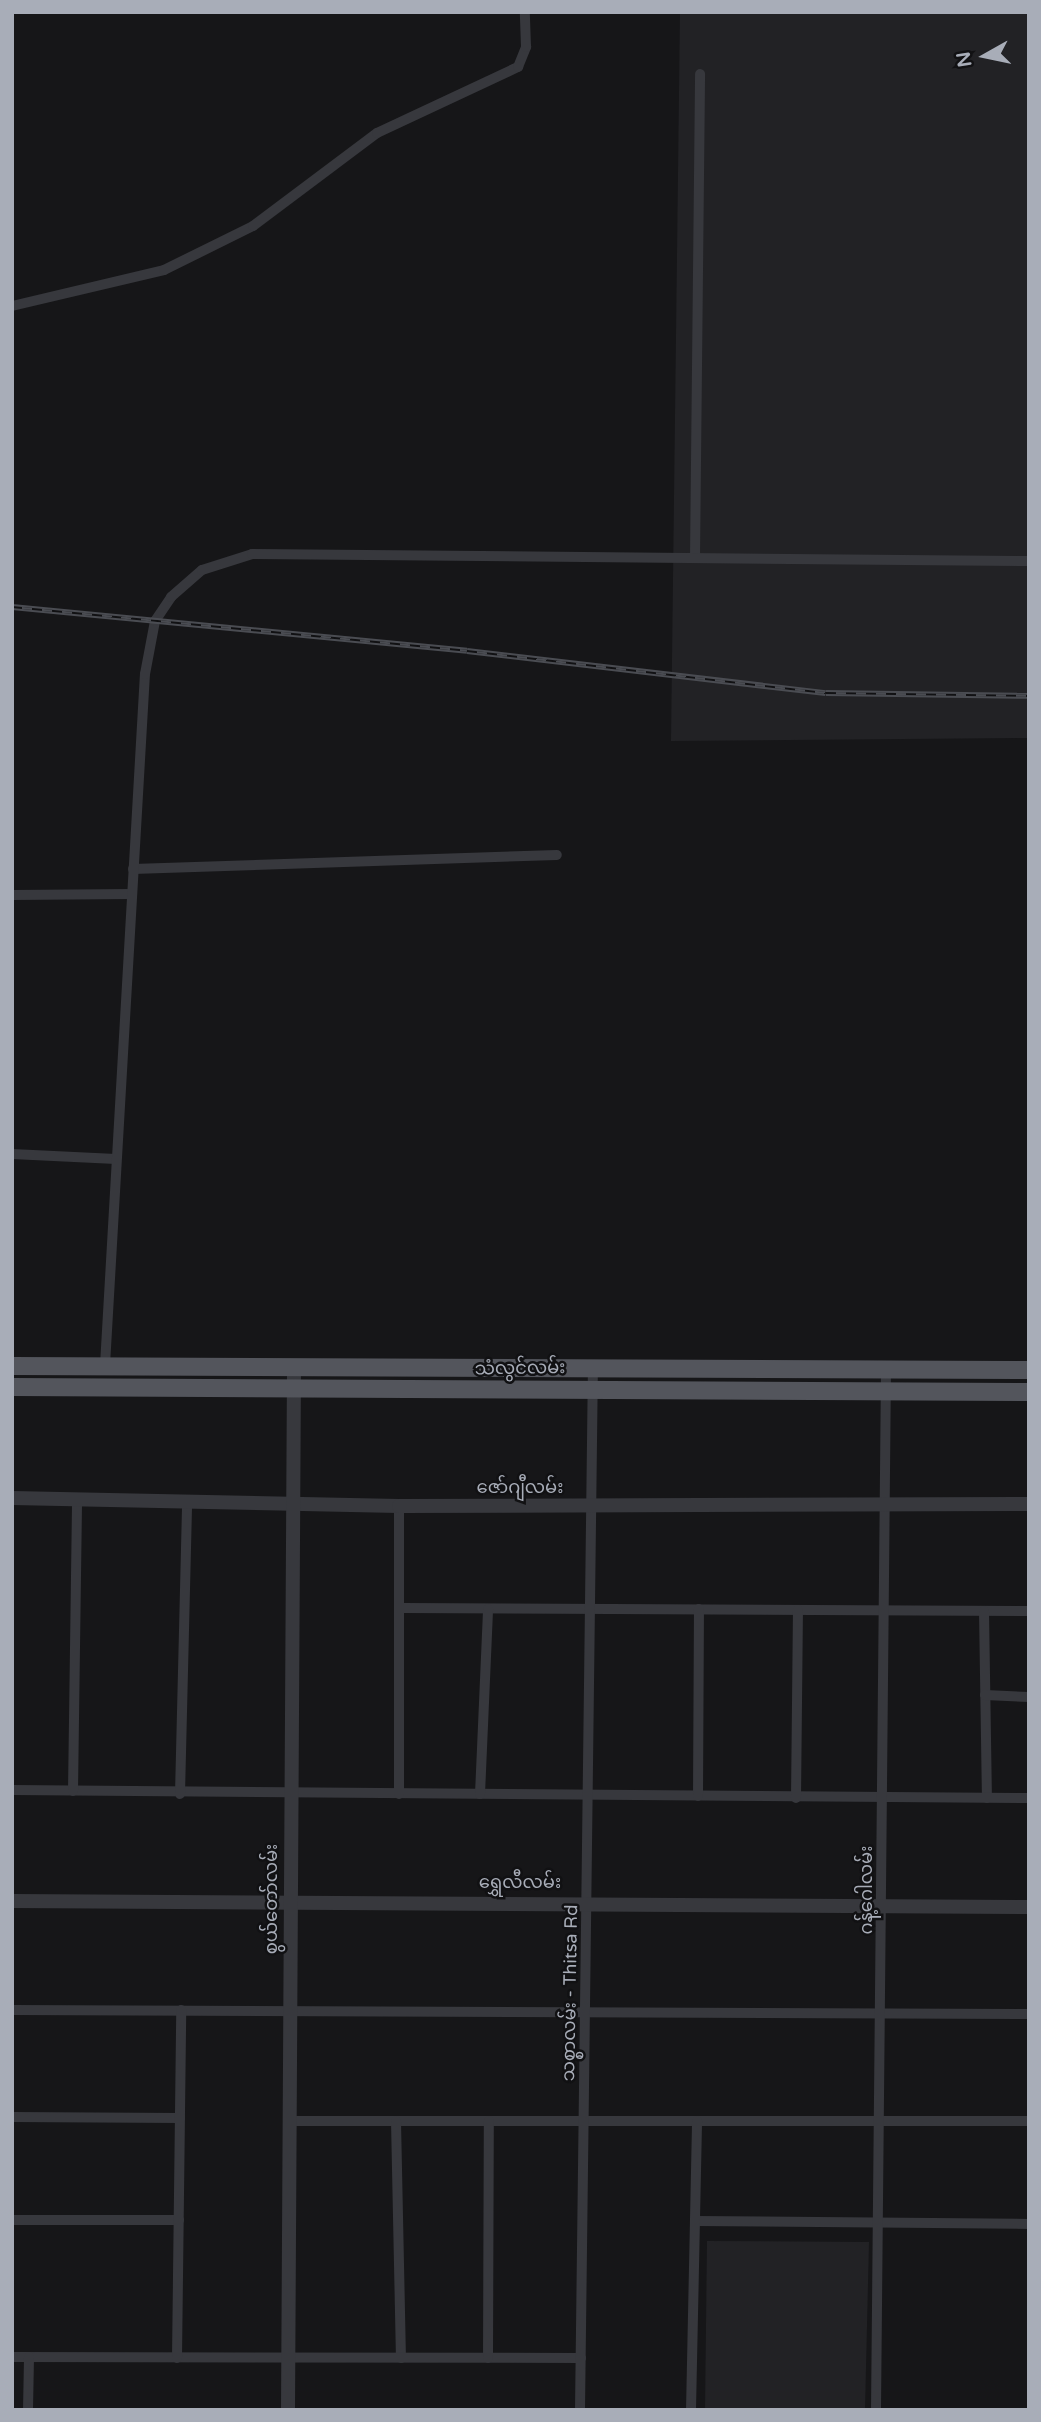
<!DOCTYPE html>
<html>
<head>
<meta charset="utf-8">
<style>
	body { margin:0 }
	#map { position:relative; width:1041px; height:2422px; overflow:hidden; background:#161618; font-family:"Varela Round","Noto Sans Myanmar",sans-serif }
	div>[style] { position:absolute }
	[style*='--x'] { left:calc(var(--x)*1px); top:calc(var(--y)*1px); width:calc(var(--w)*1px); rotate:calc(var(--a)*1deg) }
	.built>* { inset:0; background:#222225 }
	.minor>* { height:10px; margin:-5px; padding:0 5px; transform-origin:5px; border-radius:5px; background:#37383d }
	.tertiary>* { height:14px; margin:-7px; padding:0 7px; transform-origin:7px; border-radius:7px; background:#37383d }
	.primary>* { height:18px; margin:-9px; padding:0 9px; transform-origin:9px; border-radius:9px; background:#53555c }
	.rail>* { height:6px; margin-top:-3px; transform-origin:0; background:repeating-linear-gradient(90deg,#111113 0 10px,#4a4c52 0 20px); box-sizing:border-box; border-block:2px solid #4a4c52 }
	span { translate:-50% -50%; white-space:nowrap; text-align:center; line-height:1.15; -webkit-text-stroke:5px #111113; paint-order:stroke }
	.street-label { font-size:18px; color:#a8adb8 }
	.frame { position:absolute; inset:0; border:14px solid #a8adb8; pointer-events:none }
	.north { position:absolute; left:950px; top:21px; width:70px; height:70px; -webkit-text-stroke:5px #111113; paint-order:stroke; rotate:261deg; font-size:19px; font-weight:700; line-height:28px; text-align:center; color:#a8adb8 }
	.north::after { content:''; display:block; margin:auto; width:24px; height:32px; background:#a8adb8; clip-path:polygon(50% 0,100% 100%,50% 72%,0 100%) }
</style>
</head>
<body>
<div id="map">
	<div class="built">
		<i style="clip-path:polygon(680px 12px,1029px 12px,1029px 738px,671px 741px)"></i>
		<i style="clip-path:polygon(707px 2241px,869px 2242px,865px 2410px,705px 2410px)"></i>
	</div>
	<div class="minor">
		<i style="--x:12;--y:306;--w:156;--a:-13.3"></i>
		<i style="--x:164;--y:270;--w:99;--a:-26.3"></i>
		<i style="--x:253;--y:226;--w:155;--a:-36.9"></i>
		<i style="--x:377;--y:133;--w:156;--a:-25.1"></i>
		<i style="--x:518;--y:67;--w:22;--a:-68"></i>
		<i style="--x:526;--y:47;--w:35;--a:-92"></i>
		<i style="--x:695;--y:558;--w:484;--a:-89.4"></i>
		<i style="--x:133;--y:869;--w:424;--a:-1.9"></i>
		<i style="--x:12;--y:895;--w:120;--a:-0.5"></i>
		<i style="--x:12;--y:1154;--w:104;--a:2.8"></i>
		<i style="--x:105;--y:1365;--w:692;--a:-86.69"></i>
		<i style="--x:145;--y:674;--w:54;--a:-79.3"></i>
		<i style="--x:155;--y:621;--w:29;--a:-56"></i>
		<i style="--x:171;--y:597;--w:41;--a:-41.1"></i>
		<i style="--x:202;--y:570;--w:52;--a:-17.7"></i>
		<i style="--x:252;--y:554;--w:777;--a:0.52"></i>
		<i style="--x:402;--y:1608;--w:627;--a:0.27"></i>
		<i style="--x:984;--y:1611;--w:187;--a:89.1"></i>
		<i style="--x:985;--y:1695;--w:44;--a:2.6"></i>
		<i style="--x:12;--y:1790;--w:1017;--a:0.45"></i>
		<i style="--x:73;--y:1791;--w:292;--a:-89.2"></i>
		<i style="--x:180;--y:1794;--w:292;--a:-88.6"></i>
		<i style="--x:399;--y:1794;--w:288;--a:-90"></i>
		<i style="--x:480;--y:1794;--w:185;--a:-87.5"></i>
		<i style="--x:698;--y:1796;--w:187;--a:-89.7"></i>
		<i style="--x:796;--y:1798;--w:188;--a:-89.4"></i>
		<i style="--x:12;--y:2010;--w:1017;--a:0.23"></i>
		<i style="--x:12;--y:2117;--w:168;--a:0.3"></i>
		<i style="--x:289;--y:2121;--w:740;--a:0"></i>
		<i style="--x:396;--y:2121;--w:237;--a:88.8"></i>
		<i style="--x:12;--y:2220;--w:167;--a:0"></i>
		<i style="--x:695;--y:2221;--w:334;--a:0.5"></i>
		<i style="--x:12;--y:2357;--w:569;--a:0.1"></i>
		<i style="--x:177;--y:2358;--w:348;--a:-89.3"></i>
		<i style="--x:488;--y:2358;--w:237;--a:-89.8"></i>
		<i style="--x:28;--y:2410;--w:53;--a:-88.9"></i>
		<i style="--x:580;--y:2410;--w:1043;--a:-89.29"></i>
		<i style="--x:691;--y:2410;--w:289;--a:-88.8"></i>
		<i style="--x:876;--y:2410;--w:1040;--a:-89.45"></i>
	</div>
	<div class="tertiary">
		<i style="--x:12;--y:1498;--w:387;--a:1.2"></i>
		<i style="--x:399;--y:1506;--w:630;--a:-0.18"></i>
		<i style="--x:12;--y:1901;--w:1017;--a:0.34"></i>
		<i style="--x:288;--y:2410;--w:1040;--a:-89.67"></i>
	</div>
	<div class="primary">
		<i style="--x:12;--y:1366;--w:1017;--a:0.23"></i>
		<i style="--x:12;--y:1387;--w:1017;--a:0.28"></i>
	</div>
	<div class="rail">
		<i style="--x:12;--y:607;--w:457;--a:5.5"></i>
		<i style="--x:467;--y:651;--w:361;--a:6.7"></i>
		<i style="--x:826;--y:693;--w:203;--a:0.8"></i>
	</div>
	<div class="street-label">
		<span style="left:520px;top:1368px;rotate:-1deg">သံလွင်လမ်း</span>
		<span style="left:520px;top:1487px">ဇော်ဂျီလမ်း</span>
		<span style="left:520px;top:1882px">ရွှေလီလမ်း</span>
		<span style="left:866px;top:1890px;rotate:-90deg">ဂန့်ဂေါလမ်း</span>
		<span style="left:271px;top:1899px;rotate:-90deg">စွယ်တော်လမ်း</span>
		<span style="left:570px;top:1993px;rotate:-89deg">သစ္စာလမ်း - Thitsa Rd</span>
	</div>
	<div class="frame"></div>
	<div class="north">N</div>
</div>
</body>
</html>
